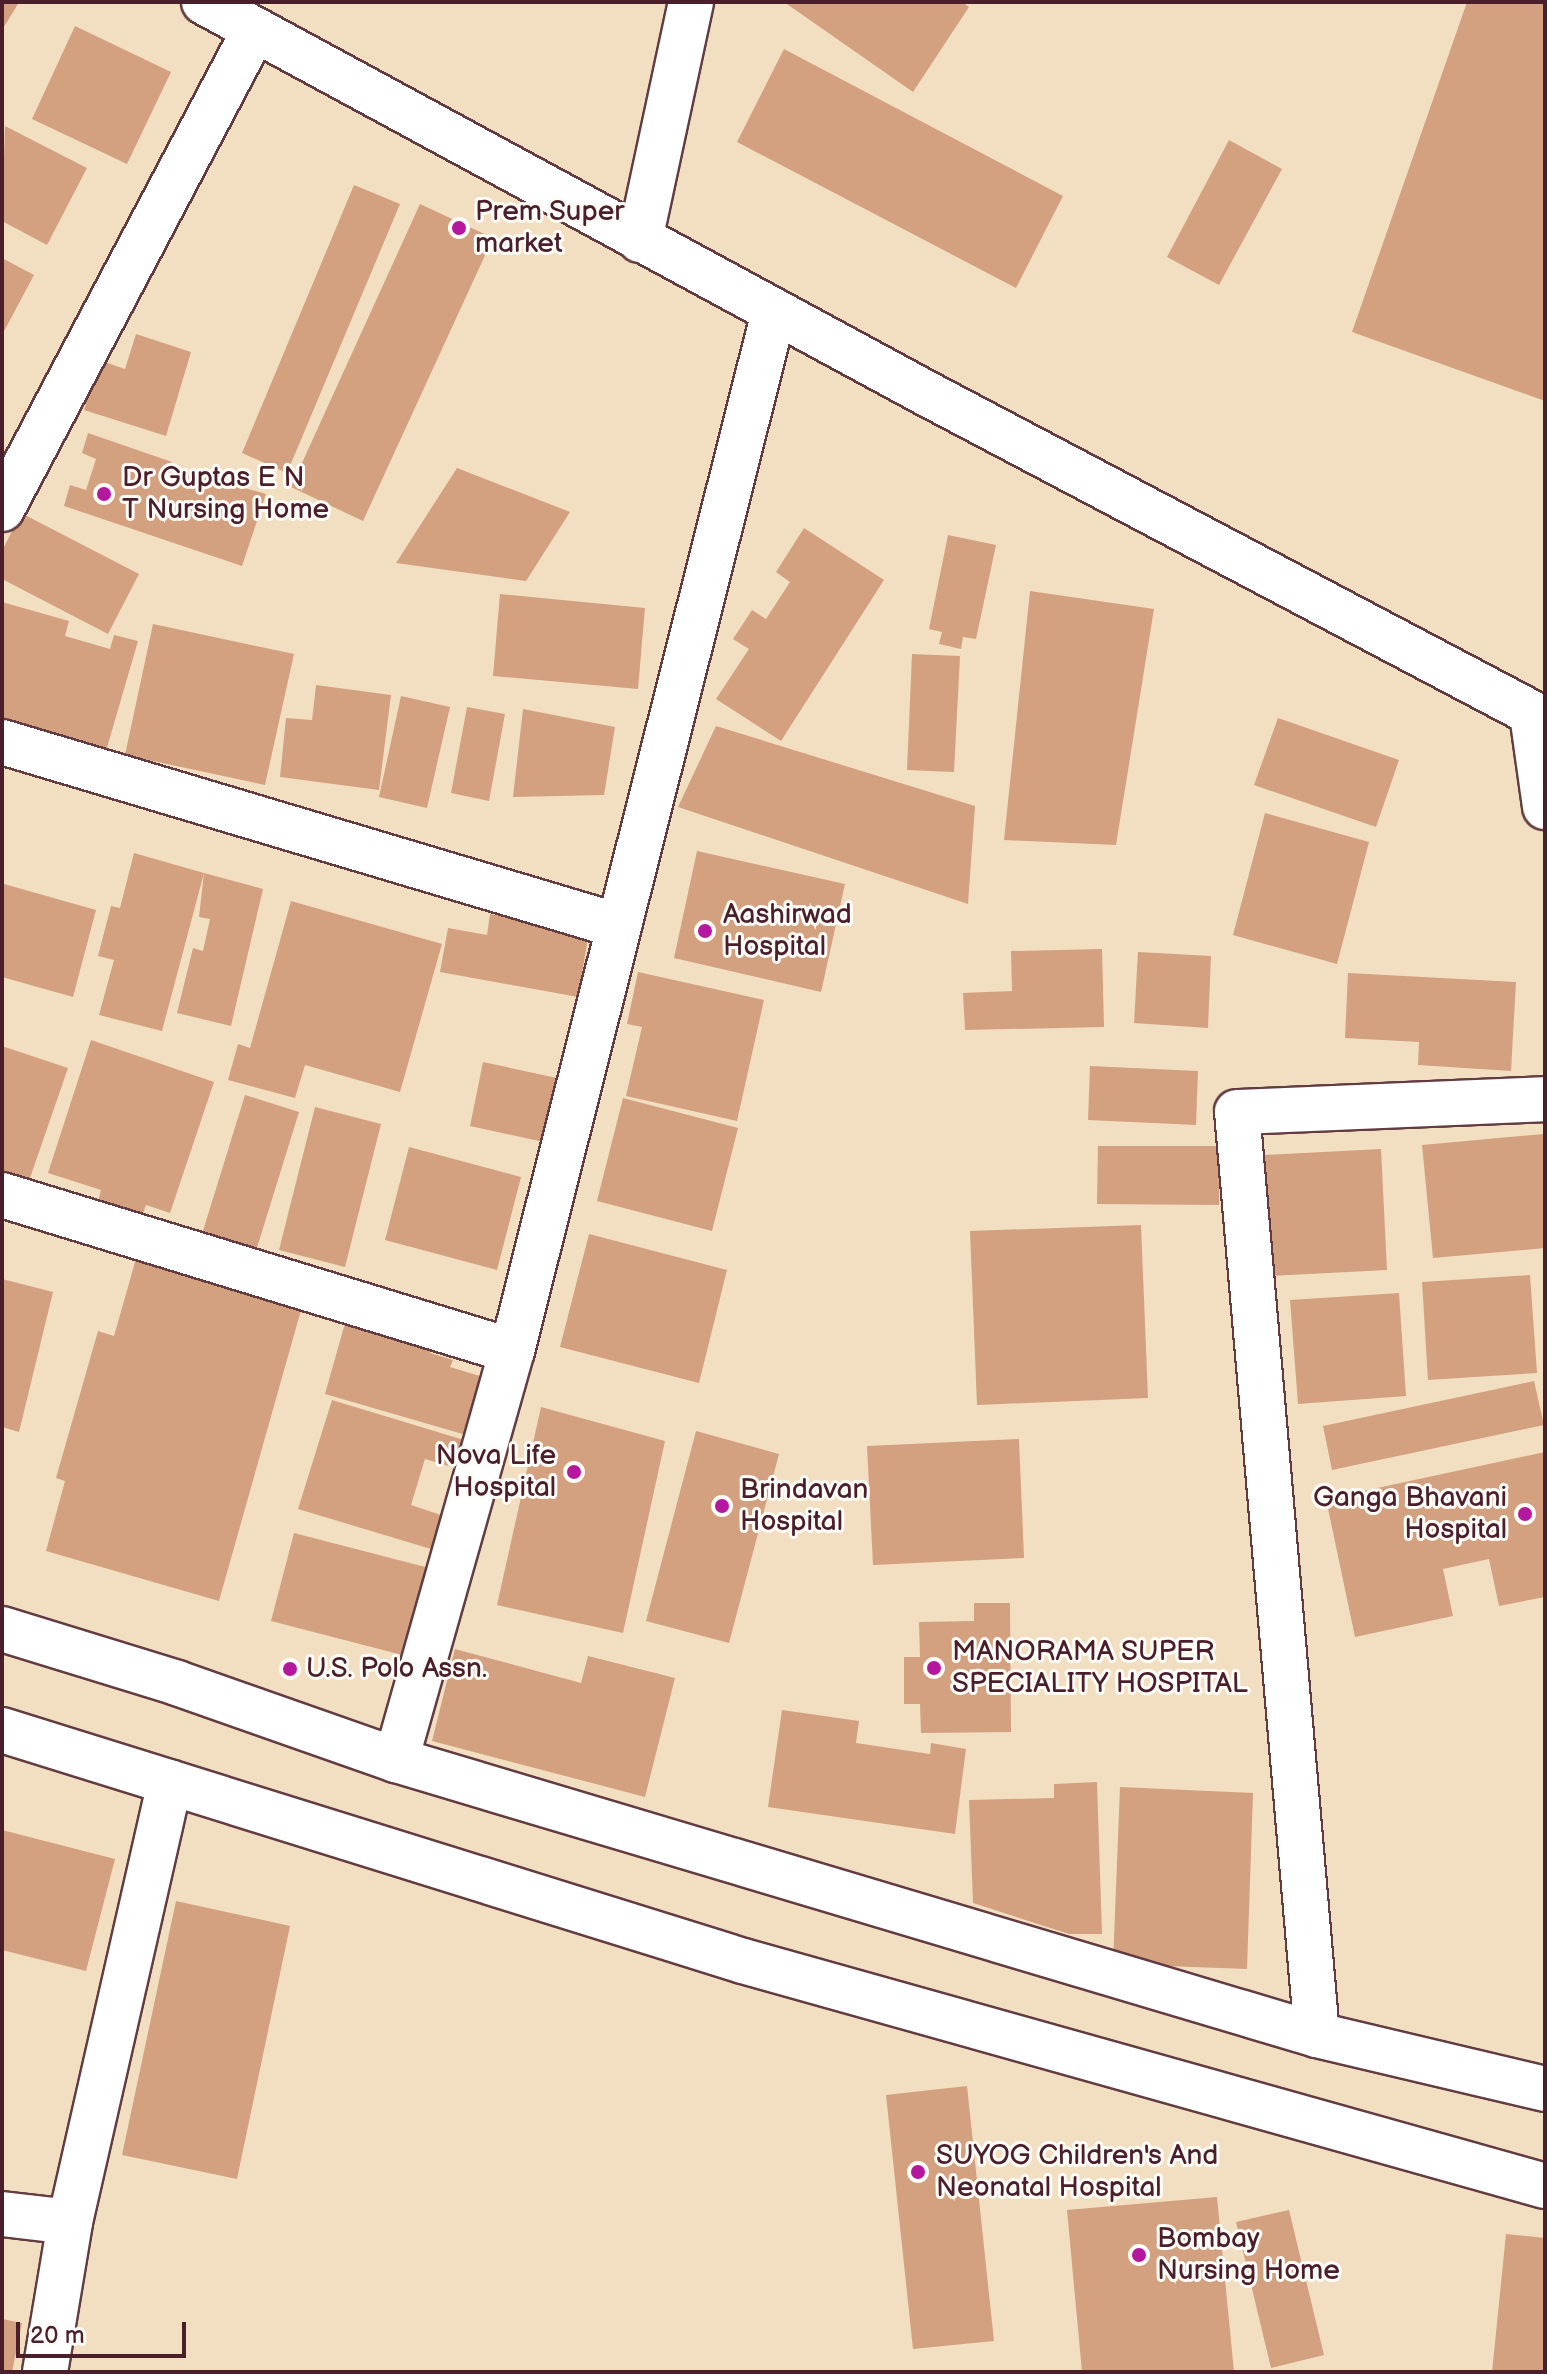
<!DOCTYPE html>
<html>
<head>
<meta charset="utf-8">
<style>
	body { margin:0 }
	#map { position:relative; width:1547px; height:2374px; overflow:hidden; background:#f2dfc1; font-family:"Balsamiq Sans",sans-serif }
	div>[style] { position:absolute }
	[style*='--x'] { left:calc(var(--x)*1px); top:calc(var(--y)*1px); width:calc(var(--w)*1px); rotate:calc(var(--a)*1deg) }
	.building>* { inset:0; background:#d3a17f }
	.roads { filter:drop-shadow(2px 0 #633c42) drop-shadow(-2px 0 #633c42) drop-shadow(0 2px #633c42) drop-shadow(0 -2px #633c42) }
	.minor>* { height:44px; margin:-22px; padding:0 22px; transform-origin:22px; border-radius:22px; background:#fff }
	.tertiary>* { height:44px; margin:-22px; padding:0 22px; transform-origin:22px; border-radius:22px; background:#fff }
	.primary>* { height:44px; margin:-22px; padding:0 22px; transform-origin:22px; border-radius:22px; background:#fff }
	.dots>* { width:22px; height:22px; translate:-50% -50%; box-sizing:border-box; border:4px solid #fdfcf7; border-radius:50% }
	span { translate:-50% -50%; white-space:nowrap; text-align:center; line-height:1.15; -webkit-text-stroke:6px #fdfcf7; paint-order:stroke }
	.poi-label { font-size:28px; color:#4a1f2b }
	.left { translate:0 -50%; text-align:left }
	.right { translate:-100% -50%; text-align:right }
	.frame { position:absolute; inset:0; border:4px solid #4a1f2b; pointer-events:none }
	.scale { position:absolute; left:16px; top:2322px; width:170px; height:36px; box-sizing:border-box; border:4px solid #4a1f2b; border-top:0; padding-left:10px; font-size:24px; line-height:28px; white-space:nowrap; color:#4a1f2b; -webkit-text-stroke:6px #fdfcf7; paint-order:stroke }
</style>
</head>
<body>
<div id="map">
	<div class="building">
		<i style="clip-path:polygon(2px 2px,18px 4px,2px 30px)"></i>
		<i style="clip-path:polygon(784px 2px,962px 2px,969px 7px,913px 92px)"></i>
		<i style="clip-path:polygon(1467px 2px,1545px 2px,1545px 401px,1352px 332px)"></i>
		<i style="clip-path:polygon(75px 26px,171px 72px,127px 164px,32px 119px)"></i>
		<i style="clip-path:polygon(784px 49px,1063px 196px,1016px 288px,737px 142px)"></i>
		<i style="clip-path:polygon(5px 126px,87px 168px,47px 245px,2px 221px)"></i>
		<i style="clip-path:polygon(1229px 140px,1282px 169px,1219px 285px,1167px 257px)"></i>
		<i style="clip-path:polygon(354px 185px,400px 204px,287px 473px,242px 453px)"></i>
		<i style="clip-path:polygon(420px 204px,493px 238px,363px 521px,291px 487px)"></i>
		<i style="clip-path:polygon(2px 258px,34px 275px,2px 335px)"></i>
		<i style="clip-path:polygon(136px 334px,191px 352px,166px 436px,84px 410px,99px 360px,125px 369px)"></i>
		<i style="clip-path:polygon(88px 433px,172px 462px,171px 467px,266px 494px,242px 566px,64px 506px,70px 485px,86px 490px,96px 459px,82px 453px)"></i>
		<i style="clip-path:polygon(457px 468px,570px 512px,526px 581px,396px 563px)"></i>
		<i style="clip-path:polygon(21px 513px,139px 574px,108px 634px,2px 579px,2px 551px)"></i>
		<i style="clip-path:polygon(804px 528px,884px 580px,781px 741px,716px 699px,749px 649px,733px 639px,752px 610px,766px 619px,790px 582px,776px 572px)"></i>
		<i style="clip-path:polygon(948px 535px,996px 545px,976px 639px,963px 637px,961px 649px,939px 644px,942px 632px,929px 629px)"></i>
		<i style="clip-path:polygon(1030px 591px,1154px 609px,1116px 845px,1004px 840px)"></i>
		<i style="clip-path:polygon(500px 594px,645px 608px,638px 689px,493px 676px)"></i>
		<i style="clip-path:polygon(2px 602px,69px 621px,65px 636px,110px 649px,114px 635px,138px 641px,104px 758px,2px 729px)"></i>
		<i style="clip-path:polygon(153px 624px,294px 654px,265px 785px,125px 755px)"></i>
		<i style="clip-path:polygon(912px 654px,960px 656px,954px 772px,907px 770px)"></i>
		<i style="clip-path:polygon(316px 685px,391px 695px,379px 790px,280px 777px,286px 718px,312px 720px)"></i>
		<i style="clip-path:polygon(401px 696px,450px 707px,427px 808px,379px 797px)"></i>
		<i style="clip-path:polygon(467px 707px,505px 714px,489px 801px,451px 793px)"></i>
		<i style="clip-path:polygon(523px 709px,615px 727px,604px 795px,513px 797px)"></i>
		<i style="clip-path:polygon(1278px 718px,1399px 760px,1376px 827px,1254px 785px)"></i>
		<i style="clip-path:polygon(716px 726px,975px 806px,968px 904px,678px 807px)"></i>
		<i style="clip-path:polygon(1265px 813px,1369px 842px,1337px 964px,1233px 935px)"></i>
		<i style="clip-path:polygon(697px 851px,845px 884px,821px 992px,674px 958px)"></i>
		<i style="clip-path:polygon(134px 853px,204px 873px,162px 1031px,99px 1015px,114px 960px,98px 956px,111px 906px,120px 908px)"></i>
		<i style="clip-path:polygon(204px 873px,263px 889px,231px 1026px,177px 1013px,193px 948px,203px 951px,210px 919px,199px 917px)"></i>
		<i style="clip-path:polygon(4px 884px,96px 910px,73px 997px,2px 977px)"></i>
		<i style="clip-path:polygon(291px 901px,442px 944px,400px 1092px,305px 1065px,295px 1098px,228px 1080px,238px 1044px,250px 1048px)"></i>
		<i style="clip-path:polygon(490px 914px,589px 932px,578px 997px,440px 972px,448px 928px,487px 935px)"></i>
		<i style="clip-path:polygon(1102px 949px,1104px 1027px,965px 1030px,963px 993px,1012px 991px,1011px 951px)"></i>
		<i style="clip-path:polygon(1138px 952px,1211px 956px,1208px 1028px,1134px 1023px)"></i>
		<i style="clip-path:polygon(638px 972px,764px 1000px,737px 1121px,626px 1096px,642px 1027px,627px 1024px)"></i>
		<i style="clip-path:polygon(1348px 973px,1516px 982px,1511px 1071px,1418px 1065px,1419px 1042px,1345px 1038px)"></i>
		<i style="clip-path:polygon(91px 1040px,214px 1082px,170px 1213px,146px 1205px,139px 1224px,96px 1209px,101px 1190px,48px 1173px)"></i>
		<i style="clip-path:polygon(2px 1046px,68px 1068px,29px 1181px,2px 1172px)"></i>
		<i style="clip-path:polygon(483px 1062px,557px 1078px,544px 1142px,470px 1126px)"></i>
		<i style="clip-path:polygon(1090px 1066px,1198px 1071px,1196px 1125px,1088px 1120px)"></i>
		<i style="clip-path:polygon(245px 1095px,299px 1112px,256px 1251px,202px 1234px)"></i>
		<i style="clip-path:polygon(623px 1098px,738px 1128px,712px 1231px,597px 1201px)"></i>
		<i style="clip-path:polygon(315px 1107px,381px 1124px,345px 1267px,279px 1250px)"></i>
		<i style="clip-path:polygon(1544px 1134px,1545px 1248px,1433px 1258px,1422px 1145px)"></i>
		<i style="clip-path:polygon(1098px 1146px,1219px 1146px,1219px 1205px,1097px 1204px)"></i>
		<i style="clip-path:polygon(409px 1147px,521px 1177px,497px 1270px,385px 1240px)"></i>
		<i style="clip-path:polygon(1381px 1149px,1387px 1270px,1270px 1276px,1263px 1155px)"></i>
		<i style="clip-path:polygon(1141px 1225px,1148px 1398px,977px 1405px,970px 1231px)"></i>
		<i style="clip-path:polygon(589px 1234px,727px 1270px,699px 1383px,560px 1347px)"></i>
		<i style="clip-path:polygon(139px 1248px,305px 1296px,219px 1601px,46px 1551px,65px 1481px,56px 1478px,98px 1331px,114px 1336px)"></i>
		<i style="clip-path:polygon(1530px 1275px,1537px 1373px,1428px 1380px,1422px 1282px)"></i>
		<i style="clip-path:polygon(2px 1279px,53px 1292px,19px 1432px,2px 1427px)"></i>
		<i style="clip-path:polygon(1399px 1293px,1406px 1396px,1298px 1404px,1290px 1300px)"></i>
		<i style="clip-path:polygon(347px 1316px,433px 1341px,430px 1353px,453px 1360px,450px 1367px,483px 1377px,466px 1435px,325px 1394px)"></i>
		<i style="clip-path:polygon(1534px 1381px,1544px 1425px,1332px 1470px,1323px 1426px)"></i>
		<i style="clip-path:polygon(332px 1400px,464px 1440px,455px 1468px,425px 1459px,411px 1505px,441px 1515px,431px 1549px,298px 1509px)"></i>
		<i style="clip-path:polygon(541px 1407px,665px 1441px,623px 1633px,497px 1605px)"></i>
		<i style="clip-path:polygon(696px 1431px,779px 1454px,729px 1643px,646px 1621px)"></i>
		<i style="clip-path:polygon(1019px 1439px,1024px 1558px,873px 1565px,867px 1446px)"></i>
		<i style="clip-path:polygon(1545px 1452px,1545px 1597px,1499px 1606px,1489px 1559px,1443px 1569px,1453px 1616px,1355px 1637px,1326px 1499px)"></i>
		<i style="clip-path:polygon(294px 1533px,433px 1569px,410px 1657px,271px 1621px)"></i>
		<i style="clip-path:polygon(974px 1603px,1010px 1603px,1011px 1732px,921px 1733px,920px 1704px,904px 1704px,904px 1657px,920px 1657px,919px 1622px,974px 1621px)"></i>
		<i style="clip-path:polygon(455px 1649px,581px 1683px,588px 1656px,675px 1678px,645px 1797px,432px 1741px)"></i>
		<i style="clip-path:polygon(782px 1710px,859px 1721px,856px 1743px,930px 1754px,931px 1743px,966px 1749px,955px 1834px,768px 1807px)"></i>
		<i style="clip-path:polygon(1097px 1782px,1102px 1934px,1069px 1934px,973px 1903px,969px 1800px,1054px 1798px,1054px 1784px)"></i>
		<i style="clip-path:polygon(1120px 1787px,1253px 1793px,1247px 1969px,1113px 1964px)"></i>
		<i style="clip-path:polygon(2px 1830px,115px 1859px,86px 1971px,2px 1950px)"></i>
		<i style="clip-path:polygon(176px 1901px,290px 1926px,237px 2179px,122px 2155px)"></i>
		<i style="clip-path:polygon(967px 2086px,994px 2341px,913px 2349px,886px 2095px)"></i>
		<i style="clip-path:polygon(1217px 2197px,1234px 2372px,1082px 2372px,1067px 2210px)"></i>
		<i style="clip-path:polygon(1289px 2210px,1324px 2355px,1271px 2368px,1236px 2222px)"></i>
		<i style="clip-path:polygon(1506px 2234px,1545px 2238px,1545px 2372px,1492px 2372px)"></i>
		<i style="clip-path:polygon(2px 2319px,22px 2323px,12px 2372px,2px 2372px)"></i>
	</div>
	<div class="roads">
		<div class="minor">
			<i style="--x:640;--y:240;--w:243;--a:-77.9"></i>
			<i style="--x:2;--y:509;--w:540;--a:-62.2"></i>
			<i style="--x:1532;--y:714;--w:94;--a:82"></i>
			<i style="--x:2;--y:742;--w:644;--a:16.61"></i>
			<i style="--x:2;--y:1195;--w:533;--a:17.01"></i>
			<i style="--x:396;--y:1760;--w:425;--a:-74.2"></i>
			<i style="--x:512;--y:1351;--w:1072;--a:-75.85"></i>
			<i style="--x:1317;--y:2035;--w:926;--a:-94.95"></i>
			<i style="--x:1237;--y:1112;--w:308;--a:-2.4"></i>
			<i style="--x:2;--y:2214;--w:68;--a:6.7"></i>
			<i style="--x:45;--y:2372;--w:152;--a:-80.5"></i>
			<i style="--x:70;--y:2222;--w:451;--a:-77.2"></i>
		</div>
		<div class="tertiary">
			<i style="--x:204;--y:2;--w:814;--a:28.45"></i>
			<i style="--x:920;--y:390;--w:707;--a:27.83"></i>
		</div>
		<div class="primary">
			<i style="--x:2;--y:1629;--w:183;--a:17.1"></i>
			<i style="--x:177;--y:1683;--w:232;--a:19.4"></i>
			<i style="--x:396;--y:1760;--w:961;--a:16.63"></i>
			<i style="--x:1317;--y:2035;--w:234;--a:13.3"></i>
			<i style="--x:2;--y:1730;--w:776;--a:17.31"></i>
			<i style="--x:743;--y:1961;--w:833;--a:15.67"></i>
		</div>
	</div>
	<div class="dots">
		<i style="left:459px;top:228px;background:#b5179e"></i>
		<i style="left:104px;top:494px;background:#b5179e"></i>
		<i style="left:705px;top:931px;background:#b5179e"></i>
		<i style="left:574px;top:1472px;background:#b5179e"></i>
		<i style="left:722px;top:1506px;background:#b5179e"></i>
		<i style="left:1525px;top:1514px;background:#b5179e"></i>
		<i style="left:934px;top:1668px;background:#b5179e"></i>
		<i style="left:290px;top:1669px;background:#b5179e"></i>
		<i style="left:918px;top:2172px;background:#b5179e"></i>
		<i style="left:1139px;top:2255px;background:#b5179e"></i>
	</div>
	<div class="poi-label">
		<span class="left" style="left:475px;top:228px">Prem Super<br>market</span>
		<span class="left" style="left:122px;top:494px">Dr Guptas E N<br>T Nursing Home</span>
		<span class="left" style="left:723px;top:931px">Aashirwad<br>Hospital</span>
		<span class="right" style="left:556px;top:1472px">Nova Life<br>Hospital</span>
		<span class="left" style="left:740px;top:1506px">Brindavan<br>Hospital</span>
		<span class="right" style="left:1507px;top:1514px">Ganga Bhavani<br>Hospital</span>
		<span class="left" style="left:952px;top:1668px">MANORAMA SUPER<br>SPECIALITY HOSPITAL</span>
		<span class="left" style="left:306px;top:1669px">U.S. Polo Assn.</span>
		<span class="left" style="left:936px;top:2172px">SUYOG Children's And<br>Neonatal Hospital</span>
		<span class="left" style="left:1157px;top:2255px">Bombay<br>Nursing Home</span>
	</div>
	<div class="frame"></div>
	<div class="scale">20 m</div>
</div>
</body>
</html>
